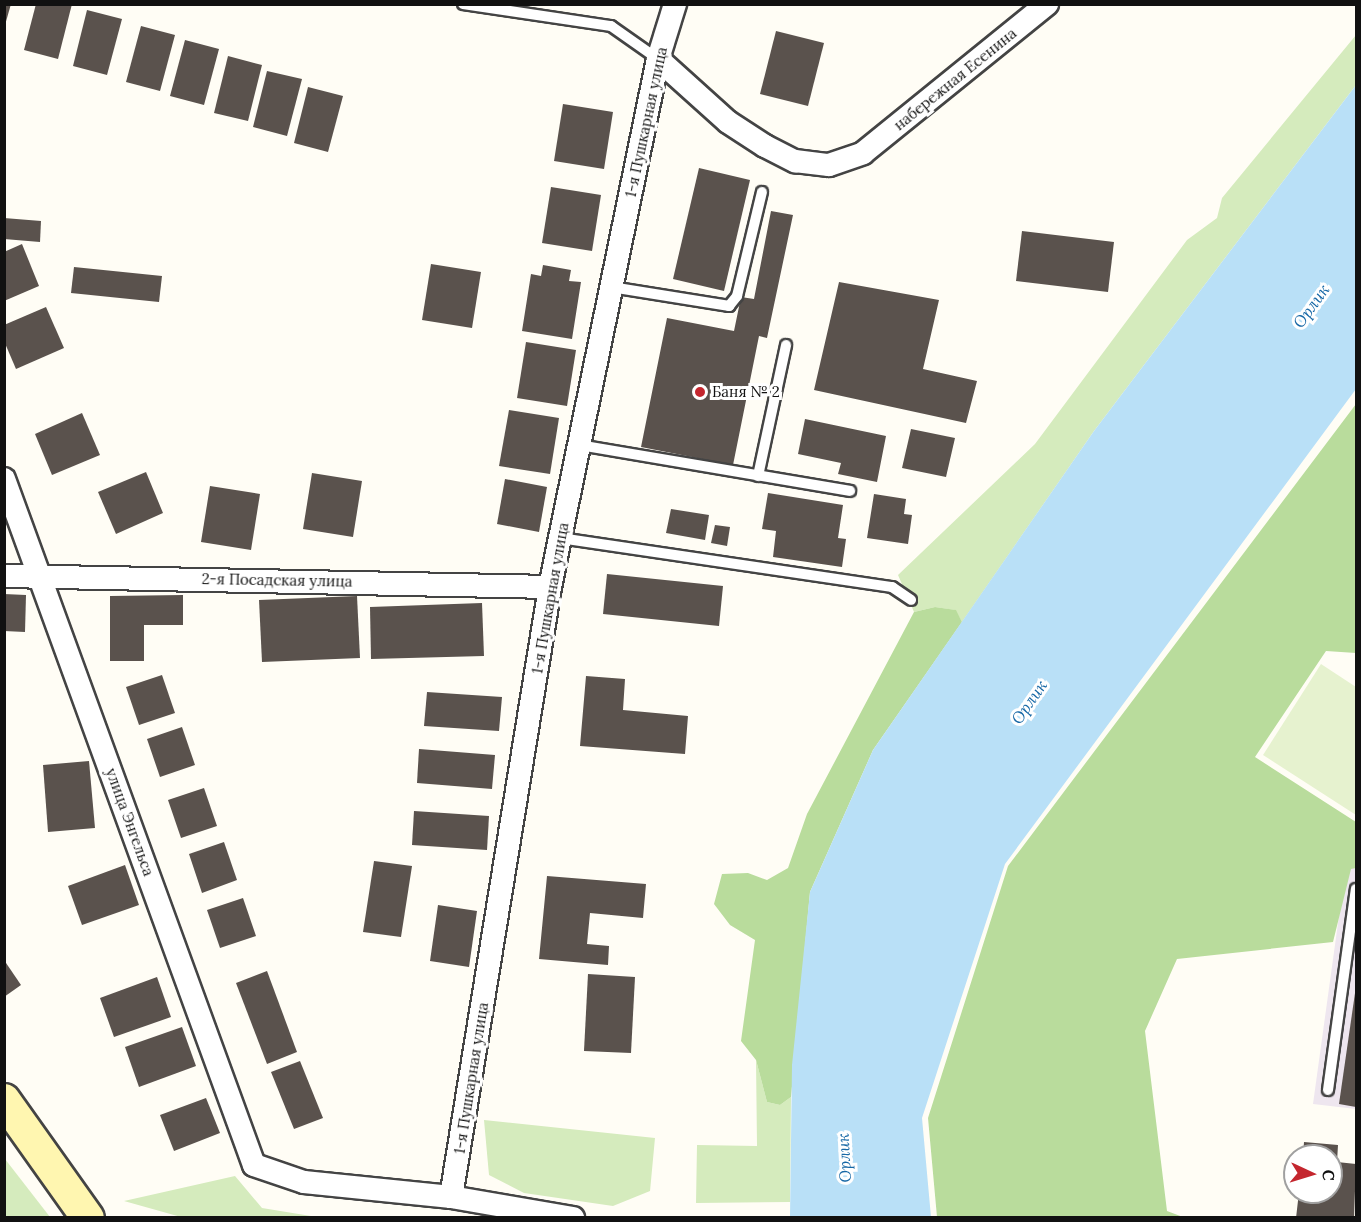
<!DOCTYPE html>
<html>
<head>
<meta charset="utf-8">
<style>
	body { margin:0 }
	#map { position:relative; width:1361px; height:1222px; overflow:hidden; background:#fffdf5; font-family:Lora,serif }
	div>[style] { position:absolute }
	[style*='--x'] { left:calc(var(--x)*1px); top:calc(var(--y)*1px); width:calc(var(--w)*1px); rotate:calc(var(--a)*1deg) }
	.industrial>* { inset:0; background:#eee6ef }
	.green>* { inset:0; background:#d5ebbd }
	.forest>* { inset:0; background:#b9dc9c }
	.pitch>* { inset:0; background:#e6f2cf }
	.water>* { inset:0; background:#b9e0f7 }
	.building>* { inset:0; background:#5a524d }
	.roads { filter:drop-shadow(2px 0 #444) drop-shadow(-2px 0 #444) drop-shadow(0 2px #444) drop-shadow(0 -2px #444) }
	.service>* { height:10px; margin:-5px; padding:0 5px; transform-origin:5px; border-radius:5px; background:#fff }
	.minor>* { height:22px; margin:-11px; padding:0 11px; transform-origin:11px; border-radius:11px; background:#fff }
	.secondary>* { height:32px; margin:-16px; padding:0 16px; transform-origin:16px; border-radius:16px; background:#fff6b0 }
	.dots>* { width:16px; height:16px; translate:-50% -50%; box-sizing:border-box; border:3px solid #fff; border-radius:50% }
	span { translate:-50% -50%; white-space:nowrap; text-align:center; line-height:1.15; -webkit-text-stroke:6px #fff; paint-order:stroke }
	.street-label { font-size:15px; color:#111 }
	.poi-label { font-size:15px; color:#111 }
	.left { translate:0 -50%; text-align:left }
	.water-label { font-size:16px; color:#1768a6; font-style:italic }
	.frame { position:absolute; inset:0; border:6px solid #111; pointer-events:none }
	.north { position:absolute; left:1283px; top:1144px; width:60px; height:60px; box-sizing:border-box; background:#fff; border:2px solid #a0a0a0; border-radius:50%; rotate:94deg; font-size:16px; font-weight:700; line-height:24px; text-align:center; color:#111 }
	.north::after { content:''; display:block; margin:auto; width:21px; height:27px; background:#c4262e; clip-path:polygon(50% 0,100% 100%,50% 72%,0 100%) }
</style>
</head>
<body>
<div id="map">
	<div class="industrial">
		<i style="clip-path:polygon(1347px 858px,1356px 859px,1356px 1109px,1313px 1104px)"></i>
	</div>
	<div class="green">
		<i style="clip-path:polygon(1356px 35px,1356px 85px,1094px 431px,962px 622px,955px 610px,935px 607px,914px 612px,898px 575px,1035px 444px,1187px 240px,1217px 218px,1222px 198px)"></i>
		<i style="clip-path:polygon(756px 1060px,767px 1102px,780px 1105px,791px 1097px,790px 1202px,696px 1203px,697px 1145px,757px 1146px)"></i>
		<i style="clip-path:polygon(484px 1120px,655px 1138px,650px 1191px,613px 1206px,524px 1193px,489px 1175px)"></i>
		<i style="clip-path:polygon(4px 1159px,5px 1159px,50px 1217px,5px 1217px)"></i>
		<i style="clip-path:polygon(235px 1176px,262px 1208px,317px 1217px,181px 1217px,124px 1201px)"></i>
	</div>
	<div class="forest">
		<i style="clip-path:polygon(1356px 404px,1356px 653px,1326px 651px,1255px 757px,1356px 822px,1356px 868px,1351px 869px,1333px 942px,1177px 959px,1145px 1031px,1167px 1211px,1183px 1217px,937px 1217px,928px 1118px,1008px 866px)"></i>
		<i style="clip-path:polygon(935px 607px,956px 610px,962px 622px,873px 750px,810px 892px,791px 1097px,780px 1105px,767px 1102px,756px 1060px,741px 1041px,755px 940px,730px 925px,714px 904px,722px 874px,748px 873px,767px 880px,788px 868px,807px 814px,914px 612px)"></i>
	</div>
	<div class="pitch">
		<i style="clip-path:polygon(1321px 664px,1356px 687px,1356px 815px,1263px 755px)"></i>
	</div>
	<div class="water">
		<i style="clip-path:polygon(1356px 85px,1356px 389px,1005px 864px,922px 1118px,931px 1217px,790px 1217px,792px 1065px,810px 892px,873px 750px,1094px 431px)"></i>
	</div>
	<div class="building">
		<i style="clip-path:polygon(4px 4px,11px 4px,5px 25px,4px 25px)"></i>
		<i style="clip-path:polygon(36px 4px,72px 4px,58px 59px,24px 50px)"></i>
		<i style="clip-path:polygon(87px 10px,122px 19px,107px 75px,73px 66px)"></i>
		<i style="clip-path:polygon(141px 26px,175px 35px,160px 91px,126px 82px)"></i>
		<i style="clip-path:polygon(776px 31px,824px 43px,808px 106px,760px 94px)"></i>
		<i style="clip-path:polygon(185px 40px,219px 49px,204px 105px,170px 96px)"></i>
		<i style="clip-path:polygon(228px 56px,262px 65px,248px 121px,214px 113px)"></i>
		<i style="clip-path:polygon(267px 71px,302px 79px,287px 136px,253px 127px)"></i>
		<i style="clip-path:polygon(308px 87px,343px 96px,328px 152px,294px 143px)"></i>
		<i style="clip-path:polygon(563px 104px,613px 112px,604px 169px,554px 161px)"></i>
		<i style="clip-path:polygon(699px 168px,750px 180px,724px 291px,673px 279px)"></i>
		<i style="clip-path:polygon(551px 187px,601px 195px,592px 251px,542px 243px)"></i>
		<i style="clip-path:polygon(771px 211px,793px 215px,767px 338px,759px 336px,733px 465px,641px 447px,667px 318px,734px 331px,741px 297px,754px 299px)"></i>
		<i style="clip-path:polygon(4px 218px,41px 221px,40px 242px,4px 239px)"></i>
		<i style="clip-path:polygon(1022px 231px,1114px 242px,1108px 292px,1016px 281px)"></i>
		<i style="clip-path:polygon(22px 244px,39px 286px,4px 301px,4px 252px)"></i>
		<i style="clip-path:polygon(431px 264px,481px 272px,472px 328px,422px 320px)"></i>
		<i style="clip-path:polygon(543px 265px,571px 270px,569px 281px,581px 282px,572px 339px,522px 331px,531px 274px,541px 276px)"></i>
		<i style="clip-path:polygon(74px 267px,162px 276px,159px 302px,71px 293px)"></i>
		<i style="clip-path:polygon(839px 282px,939px 300px,923px 369px,977px 381px,966px 423px,814px 390px)"></i>
		<i style="clip-path:polygon(46px 307px,64px 348px,16px 369px,4px 341px,4px 325px)"></i>
		<i style="clip-path:polygon(526px 342px,576px 350px,567px 406px,517px 398px)"></i>
		<i style="clip-path:polygon(509px 410px,559px 418px,550px 474px,499px 466px)"></i>
		<i style="clip-path:polygon(82px 413px,100px 455px,52px 475px,35px 434px)"></i>
		<i style="clip-path:polygon(805px 419px,886px 436px,877px 482px,838px 474px,841px 463px,798px 454px)"></i>
		<i style="clip-path:polygon(911px 429px,955px 438px,946px 477px,902px 468px)"></i>
		<i style="clip-path:polygon(146px 472px,163px 513px,116px 534px,98px 492px)"></i>
		<i style="clip-path:polygon(312px 473px,362px 481px,353px 537px,303px 529px)"></i>
		<i style="clip-path:polygon(505px 479px,547px 487px,539px 532px,497px 524px)"></i>
		<i style="clip-path:polygon(210px 486px,260px 494px,251px 550px,201px 542px)"></i>
		<i style="clip-path:polygon(768px 493px,843px 505px,838px 538px,846px 539px,842px 567px,773px 557px,776px 531px,762px 529px)"></i>
		<i style="clip-path:polygon(874px 494px,906px 499px,904px 514px,912px 515px,908px 544px,867px 538px)"></i>
		<i style="clip-path:polygon(671px 509px,709px 515px,705px 540px,666px 533px)"></i>
		<i style="clip-path:polygon(715px 525px,730px 527px,727px 546px,711px 543px)"></i>
		<i style="clip-path:polygon(607px 574px,723px 586px,719px 626px,603px 614px)"></i>
		<i style="clip-path:polygon(4px 594px,26px 595px,25px 632px,4px 631px)"></i>
		<i style="clip-path:polygon(183px 595px,183px 625px,144px 625px,144px 661px,110px 661px,110px 596px)"></i>
		<i style="clip-path:polygon(357px 596px,360px 658px,262px 662px,259px 600px)"></i>
		<i style="clip-path:polygon(482px 603px,484px 656px,371px 659px,370px 607px)"></i>
		<i style="clip-path:polygon(162px 675px,175px 713px,139px 725px,126px 687px)"></i>
		<i style="clip-path:polygon(586px 676px,625px 679px,623px 710px,688px 716px,685px 754px,580px 746px)"></i>
		<i style="clip-path:polygon(427px 692px,502px 697px,499px 731px,424px 726px)"></i>
		<i style="clip-path:polygon(182px 727px,195px 765px,160px 777px,147px 739px)"></i>
		<i style="clip-path:polygon(419px 749px,495px 755px,492px 789px,417px 783px)"></i>
		<i style="clip-path:polygon(89px 761px,95px 828px,48px 832px,43px 765px)"></i>
		<i style="clip-path:polygon(204px 788px,217px 826px,181px 838px,168px 800px)"></i>
		<i style="clip-path:polygon(414px 811px,489px 816px,487px 850px,412px 845px)"></i>
		<i style="clip-path:polygon(224px 842px,237px 880px,202px 893px,189px 854px)"></i>
		<i style="clip-path:polygon(374px 861px,412px 866px,401px 937px,363px 932px)"></i>
		<i style="clip-path:polygon(125px 865px,139px 905px,82px 925px,68px 886px)"></i>
		<i style="clip-path:polygon(547px 876px,646px 884px,643px 918px,590px 913px,587px 944px,609px 946px,608px 965px,539px 959px)"></i>
		<i style="clip-path:polygon(243px 898px,256px 936px,220px 948px,207px 910px)"></i>
		<i style="clip-path:polygon(438px 905px,477px 911px,469px 967px,430px 961px)"></i>
		<i style="clip-path:polygon(4px 960px,21px 985px,4px 997px)"></i>
		<i style="clip-path:polygon(267px 971px,297px 1052px,267px 1064px,236px 983px)"></i>
		<i style="clip-path:polygon(588px 974px,635px 977px,631px 1053px,584px 1051px)"></i>
		<i style="clip-path:polygon(157px 977px,171px 1017px,114px 1037px,100px 998px)"></i>
		<i style="clip-path:polygon(1355px 993px,1356px 993px,1356px 1107px,1339px 1104px)"></i>
		<i style="clip-path:polygon(182px 1027px,196px 1066px,139px 1087px,125px 1047px)"></i>
		<i style="clip-path:polygon(300px 1061px,323px 1118px,294px 1129px,271px 1072px)"></i>
		<i style="clip-path:polygon(206px 1098px,220px 1133px,174px 1151px,160px 1115px)"></i>
		<i style="clip-path:polygon(1304px 1142px,1338px 1145px,1337px 1162px,1356px 1164px,1354px 1218px,1296px 1218px,1299px 1192px,1331px 1192px,1331px 1156px,1303px 1156px)"></i>
	</div>
	<div class="roads">
		<div class="service">
			<i style="--x:463;--y:4;--w:150;--a:8.5"></i>
			<i style="--x:611;--y:26;--w:57;--a:35.1"></i>
			<i style="--x:611;--y:287;--w:120;--a:9.1"></i>
			<i style="--x:729;--y:306;--w:13;--a:-51"></i>
			<i style="--x:737;--y:296;--w:107;--a:-76.5"></i>
			<i style="--x:579;--y:445;--w:275;--a:9.6"></i>
			<i style="--x:758;--y:476;--w:134;--a:-77.9"></i>
			<i style="--x:560;--y:538;--w:336;--a:8.4"></i>
			<i style="--x:892;--y:587;--w:23;--a:34"></i>
			<i style="--x:1328;--y:1090;--w:203;--a:-82.1"></i>
		</div>
		<div class="minor">
			<i style="--x:658;--y:59;--w:94;--a:42"></i>
			<i style="--x:728;--y:122;--w:44;--a:33"></i>
			<i style="--x:765;--y:146;--w:34;--a:27"></i>
			<i style="--x:795;--y:161;--w:34;--a:7"></i>
			<i style="--x:829;--y:165;--w:36;--a:-19"></i>
			<i style="--x:863;--y:153;--w:237;--a:-39"></i>
			<i style="--x:4;--y:479;--w:730;--a:69.98"></i>
			<i style="--x:254;--y:1165;--w:53;--a:18.8"></i>
			<i style="--x:304;--y:1182;--w:148;--a:5.8"></i>
			<i style="--x:451;--y:1197;--w:124;--a:9.8"></i>
			<i style="--x:4;--y:576;--w:546;--a:1.15"></i>
			<i style="--x:451;--y:1197;--w:618;--a:-80.78"></i>
			<i style="--x:550;--y:587;--w:539;--a:-78.44"></i>
			<i style="--x:658;--y:59;--w:58;--a:-72.8"></i>
		</div>
		<div class="secondary">
			<i style="--x:4;--y:1100;--w:145;--a:54.6"></i>
		</div>
	</div>
	<div class="dots">
		<i style="left:700px;top:392px;background:#c4262e"></i>
	</div>
	<div class="street-label">
		<span style="left:955px;top:79px;rotate:-39deg">набережная Есенина</span>
		<span style="left:646px;top:122px;rotate:-78deg">1-я Пушкарная улица</span>
		<span style="left:277px;top:580px;rotate:1deg">2-я Посадская улица</span>
		<span style="left:550px;top:598px;rotate:-80deg">1-я Пушкарная улица</span>
		<span style="left:130px;top:822px;rotate:70deg">улица Энгельса</span>
		<span style="left:471px;top:1078px;rotate:-81deg">1-я Пушкарная улица</span>
	</div>
	<div class="poi-label">
		<span class="left" style="left:712px;top:392px">Баня № 2</span>
	</div>
	<div class="water-label">
		<span style="left:1311px;top:306px;rotate:-54deg">Орлик</span>
		<span style="left:1029px;top:702px;rotate:-55deg">Орлик</span>
		<span style="left:844px;top:1158px;rotate:-93deg">Орлик</span>
	</div>
	<div class="frame"></div>
	<div class="north">С</div>
</div>
</body>
</html>
